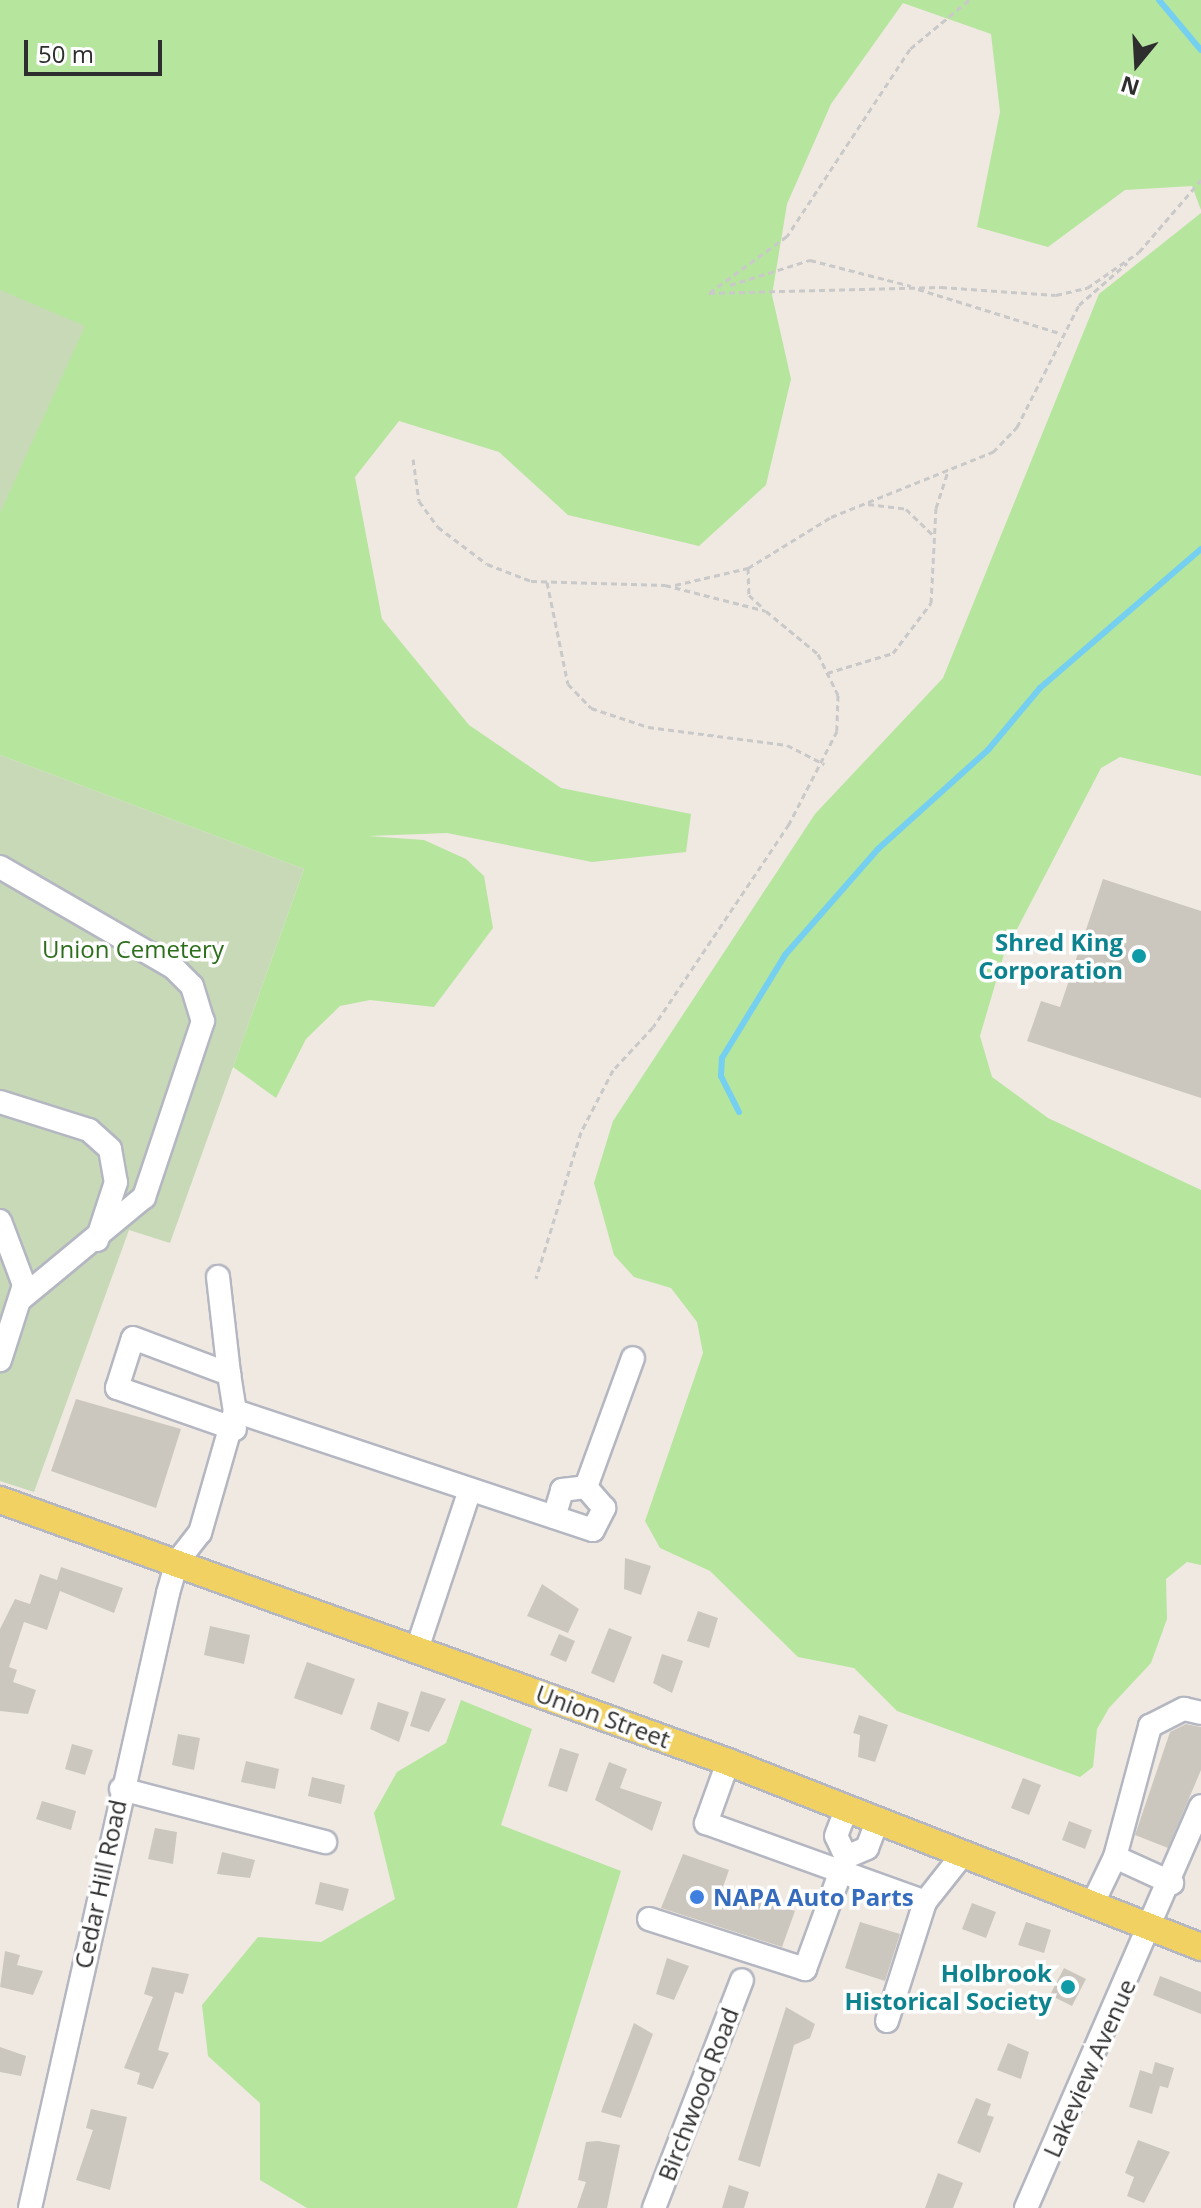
<!DOCTYPE html>
<html>
<head>
<meta charset="utf-8">
<style>
	body { margin:0 }
	#map { position:relative; width:1201px; height:2208px; overflow:hidden; background:#efe9e1; font-family:"Open Sans",sans-serif }
	div>[style] { position:absolute }
	[style*='--x'] { left:calc(var(--x)*1px); top:calc(var(--y)*1px); width:calc(var(--w)*1px); rotate:calc(var(--a)*1deg) }
	.green>* { inset:0; background:#b6e59e }
	.cemetery>* { inset:0; background:#c8d9b8 }
	.stream>* { height:6px; margin:-3px; padding:0 3px; transform-origin:3px; border-radius:3px; background:#75cff0 }
	.building>* { inset:0; background:#cbc7bf }
	.path>* { height:3px; margin-top:-1.5px; transform-origin:0; background:repeating-linear-gradient(90deg,#c9c9c9 0 6px,transparent 0 10px) }
	.roads { filter:drop-shadow(2px 0 #b4b7c1) drop-shadow(-2px 0 #b4b7c1) drop-shadow(0 2px #b4b7c1) drop-shadow(0 -2px #b4b7c1) }
	.minor>* { height:22px; margin:-11px; padding:0 11px; transform-origin:11px; border-radius:11px; background:#fff }
	.major>* { height:26px; margin:-13px; padding:0 13px; transform-origin:13px; border-radius:13px; background:#f2d163 }
	.dots>* { width:22px; height:22px; translate:-50% -50%; box-sizing:border-box; border:4px solid #fff; border-radius:50% }
	span { translate:-50% -50%; white-space:nowrap; text-align:center; line-height:1.15; -webkit-text-stroke:7px #fff; paint-order:stroke }
	.culture-label { font-size:24px; color:#0d838f; font-weight:700 }
	.right { translate:-100% -50%; text-align:right }
	.park-label { font-size:24px; color:#2c6e1b }
	.street-label { font-size:24px; color:#2e2e2e }
	.shop-label { font-size:24px; color:#366cbe; font-weight:700 }
	.left { translate:0 -50%; text-align:left }
	.north { position:absolute; left:1097px; top:24px; width:80px; height:80px; -webkit-text-stroke:6px #fff; paint-order:stroke; rotate:198deg; font-size:22px; font-weight:700; line-height:32px; text-align:center; color:#2e2e2e }
	.north::after { content:''; display:block; margin:auto; width:28px; height:36px; background:#2e2e2e; clip-path:polygon(50% 0,100% 100%,50% 72%,0 100%) }
	.scale { position:absolute; left:24px; top:40px; width:138px; height:36px; box-sizing:border-box; border:4px solid #2e2e2e; border-top:0; padding-left:10px; font-size:24px; line-height:28px; white-space:nowrap; color:#2e2e2e; -webkit-text-stroke:6px #fff; paint-order:stroke }
</style>
</head>
<body>
<div id="map">
	<div class="green">
		<i style="clip-path:polygon(0 0,1201px 0,1201px 210px,1192px 186px,1125px 190px,1048px 247px,977px 227px,1000px 112px,991px 34px,903px 3px,831px 104px,787px 204px,772px 295px,791px 379px,766px 485px,699px 546px,568px 515px,499px 452px,399px 421px,355px 477px,382px 619px,469px 725px,561px 788px,691px 814px,686px 852px,592px 862px,447px 833px,368px 836px,424px 840px,466px 859px,484px 876px,493px 928px,434px 1007px,370px 1000px,340px 1006px,306px 1039px,276px 1098px,233px 1067px,304px 869px,0 755px)"></i>
		<i style="clip-path:polygon(1201px 213px,1201px 776px,1120px 757px,1101px 768px,1004px 954px,980px 1036px,992px 1077px,1048px 1118px,1201px 1190px,1201px 1565px,1187px 1562px,1166px 1579px,1167px 1619px,1151px 1663px,1109px 1708px,1097px 1729px,1093px 1767px,1080px 1777px,897px 1711px,854px 1668px,798px 1657px,710px 1571px,660px 1548px,645px 1521px,703px 1353px,697px 1322px,671px 1288px,634px 1277px,614px 1255px,594px 1183px,613px 1121px,815px 814px,943px 678px,1099px 294px)"></i>
		<i style="clip-path:polygon(461px 1700px,532px 1729px,501px 1825px,621px 1871px,517px 2208px,307px 2208px,260px 2180px,260px 2103px,208px 2056px,202px 2005px,258px 1937px,321px 1942px,395px 1899px,374px 1813px,397px 1772px,446px 1743px)"></i>
	</div>
	<div class="cemetery">
		<i style="clip-path:polygon(0 290px,85px 326px,0 513px)"></i>
		<i style="clip-path:polygon(0 755px,304px 869px,170px 1243px,129px 1230px,34px 1492px,0 1481px)"></i>
	</div>
	<div class="stream">
		<i style="--x:1159;--y:0;--w:65;--a:50"></i>
		<i style="--x:739;--y:1112;--w:40;--a:-116.6"></i>
		<i style="--x:721;--y:1076;--w:18;--a:-87"></i>
		<i style="--x:722;--y:1058;--w:121;--a:-58.5"></i>
		<i style="--x:785;--y:955;--w:141;--a:-48.7"></i>
		<i style="--x:878;--y:849;--w:148;--a:-42"></i>
		<i style="--x:988;--y:750;--w:81;--a:-50"></i>
		<i style="--x:1040;--y:688;--w:213;--a:-40.8"></i>
	</div>
	<div class="building">
		<i style="clip-path:polygon(1103px 879px,1201px 911px,1201px 1098px,1027px 1041px,1041px 1001px,1060px 1007px)"></i>
		<i style="clip-path:polygon(76px 1399px,181px 1429px,156px 1508px,51px 1471px)"></i>
		<i style="clip-path:polygon(625px 1558px,651px 1566px,641px 1595px,624px 1589px)"></i>
		<i style="clip-path:polygon(61px 1567px,123px 1588px,114px 1613px,60px 1591px,47px 1630px,24px 1622px,9px 1667px,17px 1670px,13px 1682px,36px 1690px,28px 1714px,0 1711px,0 1629px,15px 1599px,30px 1604px,40px 1574px,57px 1580px)"></i>
		<i style="clip-path:polygon(542px 1584px,579px 1609px,568px 1633px,527px 1616px)"></i>
		<i style="clip-path:polygon(698px 1611px,718px 1618px,709px 1648px,687px 1641px)"></i>
		<i style="clip-path:polygon(210px 1626px,250px 1635px,244px 1664px,204px 1655px)"></i>
		<i style="clip-path:polygon(609px 1628px,632px 1637px,614px 1683px,591px 1673px)"></i>
		<i style="clip-path:polygon(559px 1634px,575px 1641px,566px 1662px,550px 1655px)"></i>
		<i style="clip-path:polygon(662px 1654px,683px 1661px,672px 1693px,653px 1683px)"></i>
		<i style="clip-path:polygon(307px 1662px,355px 1679px,342px 1715px,294px 1698px)"></i>
		<i style="clip-path:polygon(421px 1691px,446px 1699px,429px 1732px,410px 1726px)"></i>
		<i style="clip-path:polygon(378px 1702px,409px 1712px,399px 1742px,370px 1729px)"></i>
		<i style="clip-path:polygon(859px 1715px,888px 1725px,875px 1762px,858px 1757px,860px 1735px,853px 1733px)"></i>
		<i style="clip-path:polygon(1186px 1724px,1201px 1727px,1201px 1770px,1168px 1848px,1135px 1835px,1170px 1732px)"></i>
		<i style="clip-path:polygon(178px 1734px,200px 1738px,194px 1770px,172px 1765px)"></i>
		<i style="clip-path:polygon(72px 1744px,93px 1750px,85px 1775px,65px 1769px)"></i>
		<i style="clip-path:polygon(560px 1748px,579px 1754px,567px 1792px,548px 1786px)"></i>
		<i style="clip-path:polygon(246px 1761px,279px 1769px,275px 1789px,241px 1782px)"></i>
		<i style="clip-path:polygon(609px 1762px,627px 1769px,620px 1788px,662px 1802px,652px 1831px,595px 1800px)"></i>
		<i style="clip-path:polygon(312px 1777px,345px 1785px,341px 1804px,308px 1796px)"></i>
		<i style="clip-path:polygon(1023px 1778px,1041px 1785px,1029px 1815px,1011px 1808px)"></i>
		<i style="clip-path:polygon(42px 1801px,76px 1811px,71px 1830px,36px 1819px)"></i>
		<i style="clip-path:polygon(1069px 1821px,1092px 1830px,1085px 1849px,1062px 1840px)"></i>
		<i style="clip-path:polygon(155px 1828px,177px 1832px,173px 1864px,148px 1859px)"></i>
		<i style="clip-path:polygon(222px 1852px,255px 1860px,250px 1878px,217px 1874px)"></i>
		<i style="clip-path:polygon(683px 1854px,729px 1870px,723px 1887px,795px 1911px,782px 1947px,661px 1908px)"></i>
		<i style="clip-path:polygon(320px 1882px,349px 1889px,343px 1911px,315px 1904px)"></i>
		<i style="clip-path:polygon(972px 1903px,996px 1912px,986px 1938px,962px 1929px)"></i>
		<i style="clip-path:polygon(860px 1922px,900px 1934px,885px 1981px,845px 1968px)"></i>
		<i style="clip-path:polygon(1026px 1922px,1051px 1930px,1044px 1953px,1018px 1945px)"></i>
		<i style="clip-path:polygon(5px 1951px,20px 1955px,17px 1965px,43px 1971px,33px 1995px,0 1987px)"></i>
		<i style="clip-path:polygon(667px 1958px,689px 1966px,674px 2000px,656px 1994px)"></i>
		<i style="clip-path:polygon(152px 1967px,189px 1974px,183px 1994px,175px 1992px,158px 2050px,169px 2053px,153px 2089px,137px 2084px,140px 2073px,124px 2068px,153px 1997px,144px 1994px)"></i>
		<i style="clip-path:polygon(1064px 1968px,1086px 1979px,1072px 2006px,1050px 1995px)"></i>
		<i style="clip-path:polygon(1160px 1976px,1201px 1992px,1201px 2014px,1153px 1995px)"></i>
		<i style="clip-path:polygon(786px 2007px,815px 2024px,810px 2038px,794px 2045px,760px 2167px,738px 2160px)"></i>
		<i style="clip-path:polygon(634px 2023px,653px 2034px,621px 2118px,601px 2112px)"></i>
		<i style="clip-path:polygon(1008px 2043px,1029px 2052px,1021px 2079px,997px 2070px)"></i>
		<i style="clip-path:polygon(0 2047px,26px 2056px,21px 2076px,0 2072px)"></i>
		<i style="clip-path:polygon(1155px 2062px,1174px 2068px,1168px 2088px,1160px 2086px,1152px 2114px,1129px 2107px,1140px 2070px,1152px 2074px)"></i>
		<i style="clip-path:polygon(976px 2098px,991px 2104px,987px 2115px,994px 2117px,980px 2153px,957px 2143px)"></i>
		<i style="clip-path:polygon(91px 2109px,127px 2117px,110px 2190px,76px 2180px,93px 2130px,86px 2128px)"></i>
		<i style="clip-path:polygon(1138px 2140px,1170px 2152px,1144px 2203px,1127px 2196px,1134px 2177px,1125px 2173px)"></i>
		<i style="clip-path:polygon(598px 2141px,620px 2145px,607px 2208px,577px 2208px,586px 2182px,578px 2180px,586px 2142px)"></i>
		<i style="clip-path:polygon(938px 2173px,963px 2183px,953px 2208px,925px 2208px)"></i>
		<i style="clip-path:polygon(729px 2185px,749px 2192px,744px 2208px,722px 2208px)"></i>
	</div>
	<div class="path">
		<i style="--x:969;--y:0;--w:77;--a:140.3"></i>
		<i style="--x:910;--y:49;--w:224;--a:123.3"></i>
		<i style="--x:787;--y:236;--w:97;--a:143.8"></i>
		<i style="--x:709;--y:293;--w:232;--a:-1.5"></i>
		<i style="--x:941;--y:287;--w:115;--a:4"></i>
		<i style="--x:1056;--y:295;--w:32;--a:-13"></i>
		<i style="--x:1087;--y:288;--w:63;--a:-34.7"></i>
		<i style="--x:1139;--y:252;--w:95;--a:-49.3"></i>
		<i style="--x:730;--y:285;--w:84;--a:-17.4"></i>
		<i style="--x:810;--y:260;--w:104;--a:14.4"></i>
		<i style="--x:918;--y:289;--w:148;--a:17.3"></i>
		<i style="--x:413;--y:459;--w:42;--a:81.9"></i>
		<i style="--x:419;--y:501;--w:32;--a:54"></i>
		<i style="--x:438;--y:527;--w:61;--a:37.1"></i>
		<i style="--x:487;--y:564;--w:47;--a:21.1"></i>
		<i style="--x:531;--y:581;--w:134;--a:1.7"></i>
		<i style="--x:665;--y:585;--w:104;--a:14.4"></i>
		<i style="--x:766;--y:611;--w:67;--a:39.6"></i>
		<i style="--x:818;--y:654;--w:46;--a:64"></i>
		<i style="--x:838;--y:695;--w:36;--a:92"></i>
		<i style="--x:837;--y:731;--w:105;--a:117.3"></i>
		<i style="--x:789;--y:824;--w:244;--a:123.8"></i>
		<i style="--x:653;--y:1027;--w:59;--a:132.9"></i>
		<i style="--x:613;--y:1070;--w:70;--a:117.3"></i>
		<i style="--x:581;--y:1132;--w:153;--a:107.1"></i>
		<i style="--x:868;--y:504;--w:38;--a:7"></i>
		<i style="--x:906;--y:509;--w:37;--a:44"></i>
		<i style="--x:748;--y:568;--w:27;--a:88"></i>
		<i style="--x:749;--y:595;--w:19;--a:43"></i>
		<i style="--x:547;--y:582;--w:104;--a:78.4"></i>
		<i style="--x:568;--y:684;--w:33;--a:46"></i>
		<i style="--x:591;--y:708;--w:60;--a:18.4"></i>
		<i style="--x:648;--y:727;--w:140;--a:7.4"></i>
		<i style="--x:787;--y:745;--w:42;--a:27.2"></i>
		<i style="--x:675;--y:585;--w:75;--a:-13.1"></i>
		<i style="--x:748;--y:568;--w:97;--a:-31.6"></i>
		<i style="--x:831;--y:517;--w:175;--a:-21.9"></i>
		<i style="--x:993;--y:452;--w:35;--a:-46"></i>
		<i style="--x:1017;--y:427;--w:137;--a:-63.1"></i>
		<i style="--x:1079;--y:305;--w:64;--a:-41.2"></i>
		<i style="--x:827;--y:673;--w:69;--a:-16.9"></i>
		<i style="--x:893;--y:653;--w:63;--a:-52.8"></i>
		<i style="--x:931;--y:603;--w:95;--a:-87"></i>
		<i style="--x:936;--y:508;--w:40;--a:-72"></i>
	</div>
	<div class="roads">
		<div class="minor">
			<i style="--x:0;--y:867;--w:201;--a:30.1"></i>
			<i style="--x:174;--y:968;--w:25;--a:45"></i>
			<i style="--x:192;--y:986;--w:37;--a:73"></i>
			<i style="--x:203;--y:1021;--w:186;--a:108.5"></i>
			<i style="--x:144;--y:1197;--w:158;--a:140.4"></i>
			<i style="--x:0;--y:1102;--w:93;--a:17.5"></i>
			<i style="--x:89;--y:1130;--w:28;--a:42"></i>
			<i style="--x:110;--y:1149;--w:34;--a:80"></i>
			<i style="--x:116;--y:1182;--w:61;--a:108.1"></i>
			<i style="--x:0;--y:1221;--w:68;--a:69.4"></i>
			<i style="--x:24;--y:1285;--w:79;--a:107.7"></i>
			<i style="--x:218;--y:1277;--w:98;--a:83.5"></i>
			<i style="--x:235;--y:1429;--w:125;--a:-160.8"></i>
			<i style="--x:117;--y:1388;--w:52;--a:-72.3"></i>
			<i style="--x:133;--y:1338;--w:103;--a:20.6"></i>
			<i style="--x:229;--y:1374;--w:37;--a:81"></i>
			<i style="--x:554;--y:1517;--w:28;--a:-73"></i>
			<i style="--x:562;--y:1490;--w:24;--a:-7"></i>
			<i style="--x:417;--y:1649;--w:168;--a:-71.6"></i>
			<i style="--x:728;--y:1762;--w:65;--a:109.8"></i>
			<i style="--x:706;--y:1823;--w:233;--a:19.8"></i>
			<i style="--x:121;--y:1789;--w:211;--a:14.6"></i>
			<i style="--x:846;--y:1857;--w:23;--a:-23"></i>
			<i style="--x:867;--y:1848;--w:30;--a:-69"></i>
			<i style="--x:1115;--y:1857;--w:63;--a:24.5"></i>
			<i style="--x:1092;--y:1905;--w:53;--a:-64.4"></i>
			<i style="--x:1115;--y:1857;--w:136;--a:-75"></i>
			<i style="--x:1150;--y:1726;--w:38;--a:-27"></i>
			<i style="--x:1184;--y:1709;--w:17;--a:13"></i>
			<i style="--x:649;--y:1919;--w:164;--a:17.8"></i>
			<i style="--x:805;--y:1969;--w:119;--a:-69.9"></i>
			<i style="--x:846;--y:1857;--w:23;--a:-115"></i>
			<i style="--x:836;--y:1836;--w:30;--a:-69"></i>
			<i style="--x:887;--y:2021;--w:125;--a:-72.3"></i>
			<i style="--x:925;--y:1902;--w:61;--a:-51.6"></i>
			<i style="--x:30;--y:2208;--w:630;--a:-77.35"></i>
			<i style="--x:168;--y:1593;--w:32;--a:-74"></i>
			<i style="--x:177;--y:1562;--w:37;--a:-52"></i>
			<i style="--x:200;--y:1533;--w:127;--a:-74"></i>
			<i style="--x:235;--y:1411;--w:377;--a:18.4"></i>
			<i style="--x:593;--y:1530;--w:25;--a:-63"></i>
			<i style="--x:604;--y:1508;--w:28;--a:-131"></i>
			<i style="--x:586;--y:1487;--w:137;--a:-70"></i>
			<i style="--x:654;--y:2208;--w:244;--a:-68.9"></i>
			<i style="--x:1026;--y:2208;--w:438;--a:-66.5"></i>
		</div>
		<div class="major">
			<i style="--x:0;--y:1500;--w:774;--a:19.79"></i>
			<i style="--x:728;--y:1762;--w:508;--a:21.36"></i>
		</div>
	</div>
	<div class="dots">
		<i style="left:1139px;top:956px;background:#0f9aa8"></i>
		<i style="left:697px;top:1897px;background:#3f7fe0"></i>
		<i style="left:1068px;top:1987px;background:#0f9aa8"></i>
	</div>
	<div class="culture-label">
		<span class="right" style="left:1123px;top:956px">Shred King<br>Corporation</span>
		<span class="right" style="left:1052px;top:1987px">Holbrook<br>Historical Society</span>
	</div>
	<div class="park-label">
		<span style="left:133px;top:949px">Union Cemetery</span>
	</div>
	<div class="street-label">
		<span style="left:603px;top:1716px;rotate:20deg">Union Street</span>
		<span style="left:100px;top:1884px;rotate:-78deg">Cedar Hill Road</span>
		<span style="left:1089px;top:2068px;rotate:-66deg">Lakeview Avenue</span>
		<span style="left:698px;top:2094px;rotate:-69deg">Birchwood Road</span>
	</div>
	<div class="shop-label">
		<span class="left" style="left:713px;top:1897px">NAPA Auto Parts</span>
	</div>
	<div class="north">N</div>
	<div class="scale">50 m</div>
</div>
</body>
</html>
